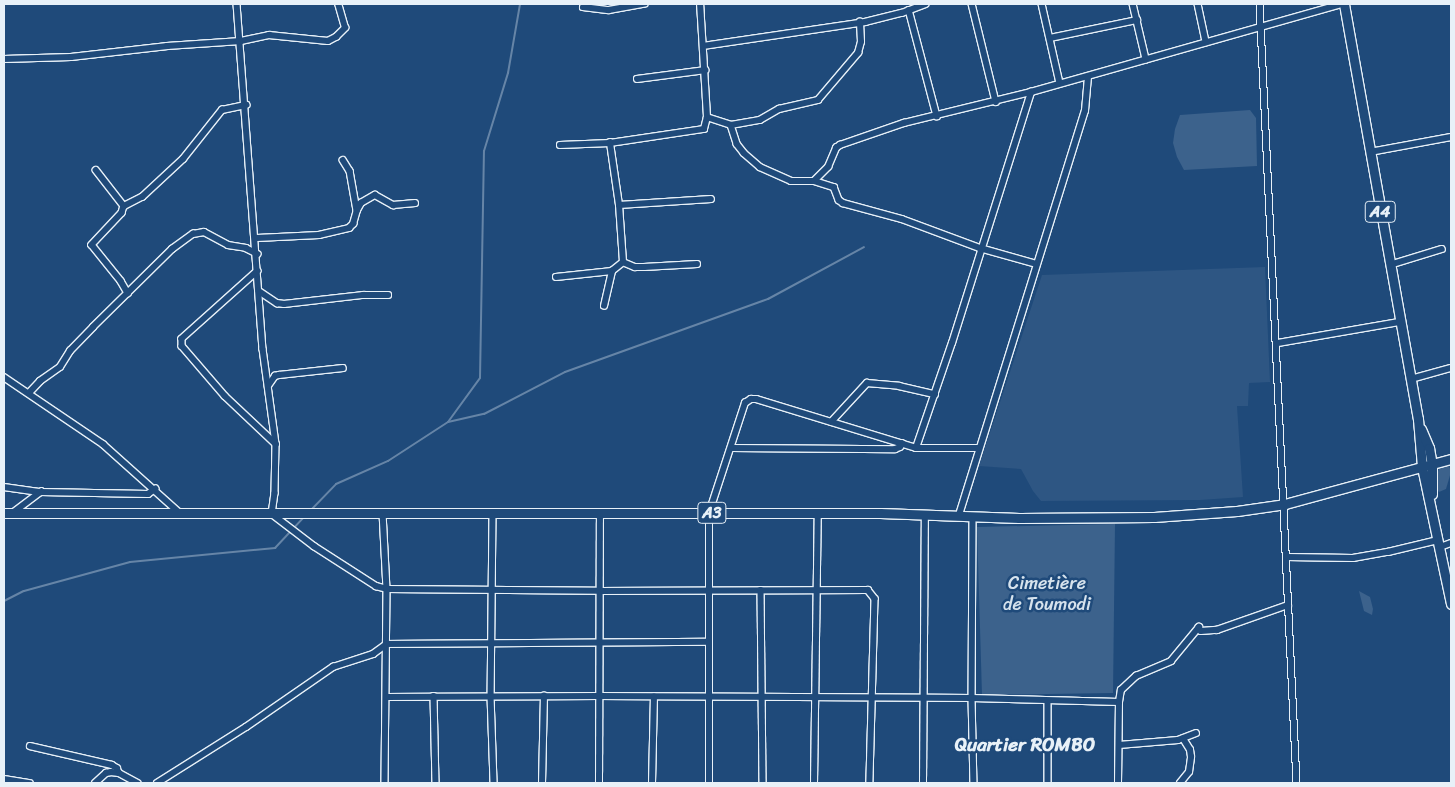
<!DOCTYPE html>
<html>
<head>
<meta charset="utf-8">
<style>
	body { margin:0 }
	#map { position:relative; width:1455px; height:787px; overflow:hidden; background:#1f4a7a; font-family:Sriracha,sans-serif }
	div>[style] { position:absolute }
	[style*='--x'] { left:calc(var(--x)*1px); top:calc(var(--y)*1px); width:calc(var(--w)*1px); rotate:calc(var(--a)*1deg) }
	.built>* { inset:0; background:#2e5683 }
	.green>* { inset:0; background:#3c628c }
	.stream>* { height:2px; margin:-1px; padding:0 1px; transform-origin:1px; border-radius:1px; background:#6685a7 }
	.roads { filter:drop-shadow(1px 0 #e8f1f8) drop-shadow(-1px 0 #e8f1f8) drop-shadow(0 1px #e8f1f8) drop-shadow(0 -1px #e8f1f8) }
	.street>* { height:5.5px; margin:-2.75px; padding:0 2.75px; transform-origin:2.75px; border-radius:2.75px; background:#1f4a7a }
	.primary>* { height:9px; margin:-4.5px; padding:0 4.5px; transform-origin:4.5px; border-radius:4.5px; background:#1f4a7a }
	span { translate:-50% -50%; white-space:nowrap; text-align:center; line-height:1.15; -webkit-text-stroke:5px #1f4a7a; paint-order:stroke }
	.shield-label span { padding:1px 4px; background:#1f4a7a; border:1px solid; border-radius:4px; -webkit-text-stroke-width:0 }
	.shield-label { font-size:16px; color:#e8f1f8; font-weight:700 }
	.park-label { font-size:18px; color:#d7e3ed }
	.neighbourhood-label { font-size:19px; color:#e8f1f8; font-weight:700 }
	.frame { position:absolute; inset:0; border:5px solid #e8f1f8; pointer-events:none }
</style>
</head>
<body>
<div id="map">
	<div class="built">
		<i style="clip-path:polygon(1265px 267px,1270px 382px,1249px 383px,1248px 406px,1237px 406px,1243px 497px,1200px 500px,1041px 501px,1033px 491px,1021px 469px,979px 466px,1042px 275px)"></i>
	</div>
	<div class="green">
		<i style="clip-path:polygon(1250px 110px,1256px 118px,1257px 166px,1184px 170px,1177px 157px,1173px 143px,1175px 129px,1180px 115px)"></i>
		<i style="clip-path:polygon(1443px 465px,1449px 466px,1451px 472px,1446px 489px,1439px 492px,1435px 487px,1435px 479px,1439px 469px)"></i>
		<i style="clip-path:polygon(1115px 524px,1113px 693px,982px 695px,977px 527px)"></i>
		<i style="clip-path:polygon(1359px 591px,1370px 597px,1373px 609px,1372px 615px,1364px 611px)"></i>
	</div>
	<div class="stream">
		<i style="--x:448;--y:422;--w:37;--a:-13"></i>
		<i style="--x:484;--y:414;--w:91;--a:-27.4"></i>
		<i style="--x:565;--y:372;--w:216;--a:-19.8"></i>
		<i style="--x:768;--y:299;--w:109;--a:-28.4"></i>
		<i style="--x:311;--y:510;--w:36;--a:-46"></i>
		<i style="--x:336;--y:484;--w:57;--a:-23.9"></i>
		<i style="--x:388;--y:461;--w:72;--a:-33"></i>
		<i style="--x:448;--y:422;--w:54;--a:-54"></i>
		<i style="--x:480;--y:378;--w:227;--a:-89"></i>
		<i style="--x:484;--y:151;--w:82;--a:-72.9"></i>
		<i style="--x:508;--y:73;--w:70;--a:-80.1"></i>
		<i style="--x:4;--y:601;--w:22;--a:-27"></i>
		<i style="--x:24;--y:591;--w:110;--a:-15.3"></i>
		<i style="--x:130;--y:562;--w:146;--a:-5.5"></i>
		<i style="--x:275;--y:548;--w:42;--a:-46.9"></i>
	</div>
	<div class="roads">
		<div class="street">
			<i style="--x:237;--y:4;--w:346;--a:85.7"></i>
			<i style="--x:263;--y:349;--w:96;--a:82.2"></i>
			<i style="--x:276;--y:444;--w:49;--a:91.2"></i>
			<i style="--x:275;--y:493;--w:21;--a:98"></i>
			<i style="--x:272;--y:514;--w:53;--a:37.3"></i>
			<i style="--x:314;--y:546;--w:74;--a:32.8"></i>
			<i style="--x:376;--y:586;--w:11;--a:15"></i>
			<i style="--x:387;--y:589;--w:212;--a:0.5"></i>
			<i style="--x:599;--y:591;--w:269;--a:-0.2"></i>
			<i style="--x:868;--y:590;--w:11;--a:52"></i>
			<i style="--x:875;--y:599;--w:184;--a:91.6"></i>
			<i style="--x:972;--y:4;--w:101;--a:76.2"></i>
			<i style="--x:1042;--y:4;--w:81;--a:77.2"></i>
			<i style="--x:1133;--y:4;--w:57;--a:76.7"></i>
			<i style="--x:1198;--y:4;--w:39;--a:78"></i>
			<i style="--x:1260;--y:4;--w:780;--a:87.28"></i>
			<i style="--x:583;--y:7;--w:26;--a:7"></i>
			<i style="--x:609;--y:10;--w:36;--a:-10"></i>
			<i style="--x:909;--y:10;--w:110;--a:75.2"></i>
			<i style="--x:1050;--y:38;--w:89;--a:-11.7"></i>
			<i style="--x:703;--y:46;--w:164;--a:-8.4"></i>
			<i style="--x:865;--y:22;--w:38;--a:-14"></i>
			<i style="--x:902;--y:13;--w:25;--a:-21"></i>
			<i style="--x:4;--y:59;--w:67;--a:-1.7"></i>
			<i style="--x:71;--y:57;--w:97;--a:-6.5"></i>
			<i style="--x:167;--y:46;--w:74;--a:-3.9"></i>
			<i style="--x:241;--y:41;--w:29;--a:-12"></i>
			<i style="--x:269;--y:35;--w:59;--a:5.8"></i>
			<i style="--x:328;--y:41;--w:9;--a:-27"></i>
			<i style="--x:336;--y:37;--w:13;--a:-45"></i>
			<i style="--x:345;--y:28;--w:25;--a:-106"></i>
			<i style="--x:637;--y:79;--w:69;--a:-7.5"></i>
			<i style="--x:707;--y:117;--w:25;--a:18"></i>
			<i style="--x:731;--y:125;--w:20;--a:72"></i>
			<i style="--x:737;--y:144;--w:11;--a:52"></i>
			<i style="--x:744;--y:153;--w:21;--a:41"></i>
			<i style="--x:760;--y:167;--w:34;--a:24"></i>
			<i style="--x:791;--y:181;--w:23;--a:0"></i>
			<i style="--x:814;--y:181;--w:21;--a:17"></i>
			<i style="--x:834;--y:187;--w:14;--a:69"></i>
			<i style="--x:839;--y:200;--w:5;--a:37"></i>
			<i style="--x:843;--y:203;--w:61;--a:15.2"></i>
			<i style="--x:902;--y:219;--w:83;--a:20.4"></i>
			<i style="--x:980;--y:248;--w:59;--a:15.7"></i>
			<i style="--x:731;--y:125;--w:29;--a:-10"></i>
			<i style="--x:760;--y:120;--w:22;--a:-30"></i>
			<i style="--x:779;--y:109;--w:40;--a:-13"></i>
			<i style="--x:818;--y:100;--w:62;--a:-49.6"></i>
			<i style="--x:858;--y:53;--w:11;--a:-75"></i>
			<i style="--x:861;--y:42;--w:20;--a:-93"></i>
			<i style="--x:560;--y:145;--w:50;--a:-2.3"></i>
			<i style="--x:610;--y:143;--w:95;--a:-8.5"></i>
			<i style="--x:704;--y:129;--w:12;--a:-76"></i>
			<i style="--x:707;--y:117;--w:113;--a:-93.5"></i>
			<i style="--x:1370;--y:152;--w:82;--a:-10.5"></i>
			<i style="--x:343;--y:160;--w:13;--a:58"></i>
			<i style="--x:350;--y:171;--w:40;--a:80"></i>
			<i style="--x:96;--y:170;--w:46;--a:52.1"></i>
			<i style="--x:124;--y:206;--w:7;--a:106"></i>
			<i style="--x:122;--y:213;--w:44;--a:133.2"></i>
			<i style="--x:92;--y:245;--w:46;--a:51.1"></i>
			<i style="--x:121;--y:281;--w:14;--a:60"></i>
			<i style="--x:814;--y:181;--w:20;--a:-45"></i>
			<i style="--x:828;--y:167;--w:21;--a:-67"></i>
			<i style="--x:836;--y:148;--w:5;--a:-37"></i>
			<i style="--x:840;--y:145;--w:68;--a:-19"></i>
			<i style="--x:904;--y:123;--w:131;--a:-13.7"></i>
			<i style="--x:1031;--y:92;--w:322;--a:-15.8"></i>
			<i style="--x:619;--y:205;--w:92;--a:-3.7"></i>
			<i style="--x:124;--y:206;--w:20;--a:-27"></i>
			<i style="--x:142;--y:197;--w:56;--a:-42.8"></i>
			<i style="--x:183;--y:159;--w:63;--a:-51.5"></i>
			<i style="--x:222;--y:110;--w:25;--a:-12"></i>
			<i style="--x:257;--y:238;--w:62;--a:-2.8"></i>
			<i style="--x:319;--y:235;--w:31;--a:-13"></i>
			<i style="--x:349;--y:228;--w:6;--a:-45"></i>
			<i style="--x:353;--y:224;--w:15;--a:-74"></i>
			<i style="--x:357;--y:210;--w:8;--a:-60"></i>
			<i style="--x:361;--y:203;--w:16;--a:-30"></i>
			<i style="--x:375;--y:195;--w:21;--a:29"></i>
			<i style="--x:393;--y:205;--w:22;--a:-5"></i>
			<i style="--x:623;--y:262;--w:13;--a:23"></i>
			<i style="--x:635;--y:267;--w:9;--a:0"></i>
			<i style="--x:644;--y:267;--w:53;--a:-3.2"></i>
			<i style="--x:1390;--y:265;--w:54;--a:-17.1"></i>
			<i style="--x:258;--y:271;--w:102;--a:138.2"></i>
			<i style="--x:182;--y:339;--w:7;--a:90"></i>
			<i style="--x:182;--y:346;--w:66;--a:49.3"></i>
			<i style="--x:225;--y:396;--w:70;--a:43.3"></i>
			<i style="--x:556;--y:277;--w:56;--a:-6.1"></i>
			<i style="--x:612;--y:271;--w:14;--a:-39"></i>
			<i style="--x:623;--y:262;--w:57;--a:-94"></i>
			<i style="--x:619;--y:205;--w:63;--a:-98.3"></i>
			<i style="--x:259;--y:291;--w:22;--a:34"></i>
			<i style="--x:277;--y:303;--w:7;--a:8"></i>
			<i style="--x:284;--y:304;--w:80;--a:-6.5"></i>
			<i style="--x:363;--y:295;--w:25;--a:0"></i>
			<i style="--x:604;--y:306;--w:36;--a:-77"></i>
			<i style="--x:1278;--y:343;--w:124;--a:-9.8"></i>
			<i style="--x:4;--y:377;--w:120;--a:34.1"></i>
			<i style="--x:103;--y:444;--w:103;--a:41.9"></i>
			<i style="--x:1411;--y:379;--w:41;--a:-15.4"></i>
			<i style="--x:268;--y:386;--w:12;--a:-55"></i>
			<i style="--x:275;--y:376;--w:4;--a:-14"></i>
			<i style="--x:279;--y:375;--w:64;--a:-6.2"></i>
			<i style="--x:29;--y:393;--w:16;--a:-47"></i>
			<i style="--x:40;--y:381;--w:24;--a:-35"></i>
			<i style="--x:60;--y:367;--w:19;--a:-58"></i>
			<i style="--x:70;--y:351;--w:33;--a:-46"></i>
			<i style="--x:93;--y:327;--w:111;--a:-44.6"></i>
			<i style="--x:172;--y:249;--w:26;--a:-36"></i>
			<i style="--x:193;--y:234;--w:11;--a:-10"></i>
			<i style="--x:204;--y:232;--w:27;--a:28"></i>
			<i style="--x:228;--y:245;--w:18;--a:9"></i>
			<i style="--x:246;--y:248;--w:13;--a:27"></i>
			<i style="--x:831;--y:422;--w:53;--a:-47.3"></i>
			<i style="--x:867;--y:383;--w:32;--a:5"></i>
			<i style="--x:899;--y:386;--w:37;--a:13"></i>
			<i style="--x:732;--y:448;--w:163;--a:0.4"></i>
			<i style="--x:895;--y:449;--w:5;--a:-22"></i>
			<i style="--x:900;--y:447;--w:4;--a:-56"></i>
			<i style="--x:916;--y:448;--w:111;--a:-71.1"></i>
			<i style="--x:952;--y:343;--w:263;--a:-72.5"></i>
			<i style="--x:4;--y:487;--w:37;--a:8"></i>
			<i style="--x:41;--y:492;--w:107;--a:1.1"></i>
			<i style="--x:148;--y:494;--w:9;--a:-36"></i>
			<i style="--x:14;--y:512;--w:34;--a:-37"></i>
			<i style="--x:383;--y:513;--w:76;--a:87"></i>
			<i style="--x:387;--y:589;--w:194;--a:90.6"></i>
			<i style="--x:493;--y:513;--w:183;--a:90.6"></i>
			<i style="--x:491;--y:696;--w:87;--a:88"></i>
			<i style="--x:959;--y:515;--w:423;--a:-72.7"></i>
			<i style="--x:1085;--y:111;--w:34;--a:-85"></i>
			<i style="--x:973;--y:517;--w:181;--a:90.3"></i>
			<i style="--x:972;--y:698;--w:85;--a:88.7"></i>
			<i style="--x:1440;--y:547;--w:12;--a:-20"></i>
			<i style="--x:1287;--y:557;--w:66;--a:0.9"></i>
			<i style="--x:1353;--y:558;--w:36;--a:-10"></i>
			<i style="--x:1388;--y:552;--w:51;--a:-13.5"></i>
			<i style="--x:761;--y:590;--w:193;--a:89.4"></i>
			<i style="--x:434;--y:696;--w:87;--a:88.7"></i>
			<i style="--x:386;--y:697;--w:213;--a:-0.3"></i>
			<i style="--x:599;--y:696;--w:373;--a:0.3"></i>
			<i style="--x:972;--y:698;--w:147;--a:1.6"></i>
			<i style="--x:1048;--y:701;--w:82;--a:90"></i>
			<i style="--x:1119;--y:745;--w:59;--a:-4.8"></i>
			<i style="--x:1178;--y:740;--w:19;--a:-21"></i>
			<i style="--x:30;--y:746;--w:84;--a:13"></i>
			<i style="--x:112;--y:765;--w:6;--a:31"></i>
			<i style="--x:117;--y:768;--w:5;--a:68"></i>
			<i style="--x:4;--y:779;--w:26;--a:9"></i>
			<i style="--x:95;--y:783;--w:15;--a:-42"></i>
			<i style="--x:106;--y:773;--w:5;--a:-11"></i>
			<i style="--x:111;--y:772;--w:8;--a:7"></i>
			<i style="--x:119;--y:773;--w:21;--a:28"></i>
			<i style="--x:157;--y:783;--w:105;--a:-32.2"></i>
			<i style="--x:246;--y:727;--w:106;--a:-34.6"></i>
			<i style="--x:333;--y:667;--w:42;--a:-18"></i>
			<i style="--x:373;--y:654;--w:17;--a:-36"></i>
			<i style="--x:387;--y:644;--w:322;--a:-0.4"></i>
			<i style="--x:542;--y:783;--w:87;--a:-88.7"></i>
			<i style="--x:599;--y:783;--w:269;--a:-89.8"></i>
			<i style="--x:652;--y:783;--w:86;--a:-88.7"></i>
			<i style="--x:709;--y:783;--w:270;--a:-90"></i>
			<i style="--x:709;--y:513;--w:116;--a:-71.9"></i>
			<i style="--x:745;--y:403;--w:7;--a:-34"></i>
			<i style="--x:751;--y:399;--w:5;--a:0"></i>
			<i style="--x:756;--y:399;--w:167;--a:17"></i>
			<i style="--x:916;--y:448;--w:62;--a:0"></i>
			<i style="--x:814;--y:783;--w:270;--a:-89.2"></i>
			<i style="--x:923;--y:783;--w:268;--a:-89.6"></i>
			<i style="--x:1118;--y:783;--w:81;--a:-89.3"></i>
			<i style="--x:1119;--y:702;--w:12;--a:-81"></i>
			<i style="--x:1121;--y:690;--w:21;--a:-43"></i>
			<i style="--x:1136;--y:676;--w:38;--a:-23"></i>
			<i style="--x:1171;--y:661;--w:44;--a:-50.5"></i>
			<i style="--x:1199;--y:627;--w:4;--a:63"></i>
			<i style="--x:1201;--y:631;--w:16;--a:-4"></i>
			<i style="--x:1217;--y:630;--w:75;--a:-19.4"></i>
			<i style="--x:1180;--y:783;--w:14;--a:-51"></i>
			<i style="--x:1189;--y:772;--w:15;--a:-82"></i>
			<i style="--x:1191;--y:757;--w:7;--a:-98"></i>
			<i style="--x:1190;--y:750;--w:13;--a:-122"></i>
		</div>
		<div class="primary">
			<i style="--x:1344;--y:4;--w:422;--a:79.9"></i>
			<i style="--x:1418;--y:419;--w:48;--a:85.2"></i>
			<i style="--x:1422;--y:467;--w:140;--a:78"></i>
			<i style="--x:1421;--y:429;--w:21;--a:67"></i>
			<i style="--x:1429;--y:448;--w:17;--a:80"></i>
			<i style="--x:1432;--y:465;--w:29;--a:90"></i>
			<i style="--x:4;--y:513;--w:876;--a:0"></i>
			<i style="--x:880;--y:513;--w:139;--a:2.1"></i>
			<i style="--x:1019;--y:518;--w:135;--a:-0.4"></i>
			<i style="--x:1154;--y:517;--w:83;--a:-4.1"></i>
			<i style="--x:1237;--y:511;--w:49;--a:-8.3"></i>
			<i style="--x:1285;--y:504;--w:172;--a:-15.2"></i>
		</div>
	</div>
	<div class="shield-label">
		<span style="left:1380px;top:212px">A4</span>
		<span style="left:712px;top:513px">A3</span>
	</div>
	<div class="park-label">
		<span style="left:1047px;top:594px">Cimetière<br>de Toumodi</span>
	</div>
	<div class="neighbourhood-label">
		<span style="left:1025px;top:745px">Quartier ROMBO</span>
	</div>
	<div class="frame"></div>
</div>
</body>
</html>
